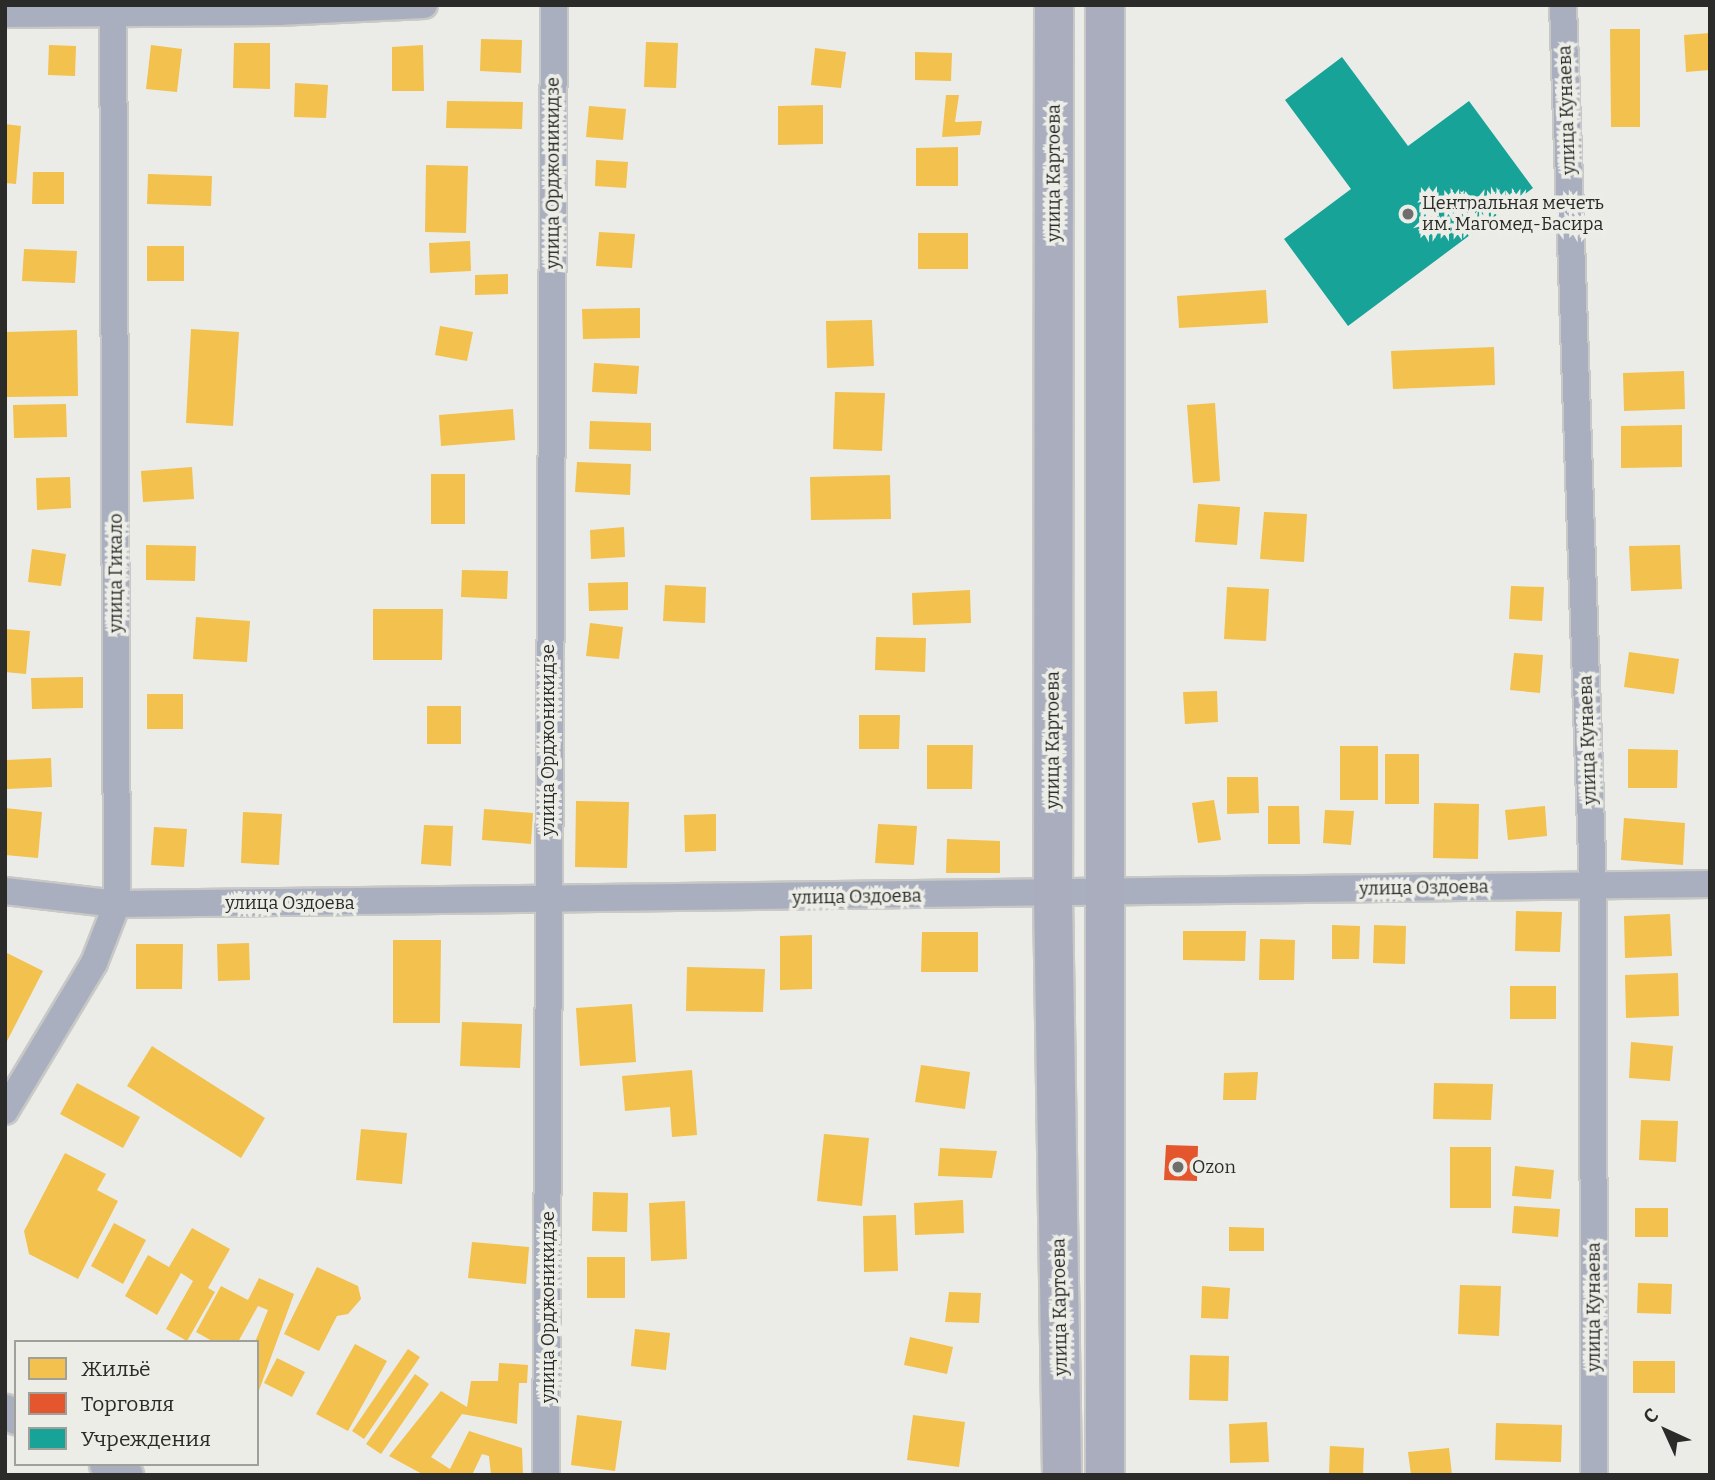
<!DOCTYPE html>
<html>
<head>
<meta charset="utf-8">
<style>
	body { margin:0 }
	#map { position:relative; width:1715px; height:1480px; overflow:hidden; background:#ebece7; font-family:Bitter,serif }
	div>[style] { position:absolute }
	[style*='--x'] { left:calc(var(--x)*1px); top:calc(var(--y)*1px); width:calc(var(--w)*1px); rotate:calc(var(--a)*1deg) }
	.homes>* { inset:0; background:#f2c14e }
	.shops>* { inset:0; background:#e4572e }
	.public>* { inset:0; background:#17a398 }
	.roads { filter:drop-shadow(2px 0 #c8c9c6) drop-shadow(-2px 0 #c8c9c6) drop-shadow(0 2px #c8c9c6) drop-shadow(0 -2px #c8c9c6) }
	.minor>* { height:26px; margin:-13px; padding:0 13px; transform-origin:13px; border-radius:13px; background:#aaafbf }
	.tertiary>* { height:33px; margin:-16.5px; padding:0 16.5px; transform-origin:16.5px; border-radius:16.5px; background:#aaafbf }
	.secondary>* { height:38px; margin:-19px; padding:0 19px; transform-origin:19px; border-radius:19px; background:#a9adbd }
	.dots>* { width:19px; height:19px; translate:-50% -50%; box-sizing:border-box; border:4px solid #ecede6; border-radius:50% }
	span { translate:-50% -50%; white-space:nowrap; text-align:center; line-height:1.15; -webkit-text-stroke:7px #ecede6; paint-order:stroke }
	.street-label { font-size:18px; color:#2b2c29 }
	.poi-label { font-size:18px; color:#2b2c29 }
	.left { translate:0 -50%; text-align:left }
	.frame { position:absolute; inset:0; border:7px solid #2b2c29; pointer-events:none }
	.legend { position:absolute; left:14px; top:1340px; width:245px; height:126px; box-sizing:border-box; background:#ecede6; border:2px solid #9fa09a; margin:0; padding:9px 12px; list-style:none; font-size:21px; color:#2b2c29 }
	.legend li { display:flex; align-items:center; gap:14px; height:35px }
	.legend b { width:35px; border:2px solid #9fa09a }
	.north { position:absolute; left:1631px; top:1396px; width:70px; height:70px; -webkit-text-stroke:5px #ecede6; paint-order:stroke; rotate:315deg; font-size:19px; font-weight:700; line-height:28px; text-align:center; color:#2b2c29 }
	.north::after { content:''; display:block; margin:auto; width:24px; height:32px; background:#2b2c29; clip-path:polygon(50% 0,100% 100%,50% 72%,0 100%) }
</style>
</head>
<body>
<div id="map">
	<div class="homes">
		<i style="clip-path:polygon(1610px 29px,1640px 29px,1640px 127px,1611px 127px)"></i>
		<i style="clip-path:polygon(1710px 33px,1710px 70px,1686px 72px,1684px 35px)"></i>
		<i style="clip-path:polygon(481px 39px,522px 40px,521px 73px,480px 71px)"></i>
		<i style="clip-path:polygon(646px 42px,678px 43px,676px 88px,644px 87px)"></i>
		<i style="clip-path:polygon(234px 43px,270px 43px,270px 89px,233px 88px)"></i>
		<i style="clip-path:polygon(49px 45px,76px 46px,75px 76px,48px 75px)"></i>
		<i style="clip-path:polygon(151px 45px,182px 49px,177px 92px,146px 89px)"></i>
		<i style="clip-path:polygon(423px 45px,424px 91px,392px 91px,392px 47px)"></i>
		<i style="clip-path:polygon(815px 48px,846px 52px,841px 88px,811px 85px)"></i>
		<i style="clip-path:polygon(915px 52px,952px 53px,951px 81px,915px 80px)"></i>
		<i style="clip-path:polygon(295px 83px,328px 85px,326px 118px,294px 117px)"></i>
		<i style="clip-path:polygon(946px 95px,959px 95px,955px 122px,982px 121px,980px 135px,942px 137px)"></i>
		<i style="clip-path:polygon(447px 101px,523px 102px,522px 129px,446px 128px)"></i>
		<i style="clip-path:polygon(823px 105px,823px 144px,778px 145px,778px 106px)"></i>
		<i style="clip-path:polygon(589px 106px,626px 109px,623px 140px,586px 137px)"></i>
		<i style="clip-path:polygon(5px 124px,21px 126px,16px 184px,5px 183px)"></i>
		<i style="clip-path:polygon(958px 147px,958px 186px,916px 186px,916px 148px)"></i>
		<i style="clip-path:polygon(596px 160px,628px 162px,626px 188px,595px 186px)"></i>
		<i style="clip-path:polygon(426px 165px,468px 166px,466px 233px,425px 232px)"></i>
		<i style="clip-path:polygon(33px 172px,64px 172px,64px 204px,32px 204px)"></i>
		<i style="clip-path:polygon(148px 174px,212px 176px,211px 206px,147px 204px)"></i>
		<i style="clip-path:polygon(599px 232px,635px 234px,632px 268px,596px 266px)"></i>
		<i style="clip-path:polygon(918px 233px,968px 233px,968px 269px,918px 269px)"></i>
		<i style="clip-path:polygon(470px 241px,471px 271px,430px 273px,429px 243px)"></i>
		<i style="clip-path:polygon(147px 246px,184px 246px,184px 281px,147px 281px)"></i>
		<i style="clip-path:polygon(24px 249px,77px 251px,75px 283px,22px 281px)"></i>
		<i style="clip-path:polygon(508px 274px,508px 294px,475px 295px,475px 275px)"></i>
		<i style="clip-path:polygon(1266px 290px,1268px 323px,1179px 328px,1177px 296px)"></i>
		<i style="clip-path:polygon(640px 308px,640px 338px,583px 339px,582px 309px)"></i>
		<i style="clip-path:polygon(872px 320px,874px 366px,827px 368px,826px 321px)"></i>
		<i style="clip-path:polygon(440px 326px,473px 332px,467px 361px,435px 355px)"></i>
		<i style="clip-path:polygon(191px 329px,239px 332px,233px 426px,186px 423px)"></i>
		<i style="clip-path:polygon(77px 330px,78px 396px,7px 397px,6px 332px)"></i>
		<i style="clip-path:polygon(1494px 347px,1495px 385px,1393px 389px,1391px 351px)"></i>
		<i style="clip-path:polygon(594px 363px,639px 366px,637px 394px,592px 392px)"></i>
		<i style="clip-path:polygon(1684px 371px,1685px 409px,1624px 411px,1623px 373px)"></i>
		<i style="clip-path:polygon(835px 392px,885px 393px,882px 451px,833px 449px)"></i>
		<i style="clip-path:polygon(1215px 403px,1220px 481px,1193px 483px,1187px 405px)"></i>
		<i style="clip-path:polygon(66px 404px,67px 437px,14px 438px,13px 405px)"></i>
		<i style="clip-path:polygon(513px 409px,515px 440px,441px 446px,439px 415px)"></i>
		<i style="clip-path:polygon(590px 421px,651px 423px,651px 451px,589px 449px)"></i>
		<i style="clip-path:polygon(1682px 425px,1682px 467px,1621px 468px,1621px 426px)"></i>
		<i style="clip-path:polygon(577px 462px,631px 464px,630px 495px,575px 492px)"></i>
		<i style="clip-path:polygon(192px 467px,194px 499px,143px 502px,141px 471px)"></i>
		<i style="clip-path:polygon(431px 474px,465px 474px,465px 524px,431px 524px)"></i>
		<i style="clip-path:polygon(890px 475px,891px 519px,811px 520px,810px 477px)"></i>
		<i style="clip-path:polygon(70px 477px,71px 508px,37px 510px,36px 478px)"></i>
		<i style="clip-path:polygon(1198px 504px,1240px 507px,1237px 545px,1195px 542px)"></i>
		<i style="clip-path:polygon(1264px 512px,1307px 514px,1304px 562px,1260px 559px)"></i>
		<i style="clip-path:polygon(624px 527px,625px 557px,591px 559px,590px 530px)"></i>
		<i style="clip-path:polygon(146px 545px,196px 546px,195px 581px,146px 580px)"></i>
		<i style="clip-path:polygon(1680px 545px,1682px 589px,1631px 591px,1629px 546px)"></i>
		<i style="clip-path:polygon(32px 549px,66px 554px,61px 586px,28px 582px)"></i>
		<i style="clip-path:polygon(462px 570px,508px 571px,507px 599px,461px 597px)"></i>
		<i style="clip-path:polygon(628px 582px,628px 610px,589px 611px,588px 583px)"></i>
		<i style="clip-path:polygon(665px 585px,706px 587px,705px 623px,663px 621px)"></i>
		<i style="clip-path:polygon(1511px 586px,1544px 587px,1542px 621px,1509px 619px)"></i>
		<i style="clip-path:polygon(1227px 587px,1269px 589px,1266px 641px,1224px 639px)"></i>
		<i style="clip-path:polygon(970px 590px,971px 623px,913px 625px,912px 593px)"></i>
		<i style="clip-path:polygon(373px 609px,443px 609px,442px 660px,373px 660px)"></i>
		<i style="clip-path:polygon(196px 617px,250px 621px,247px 662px,193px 659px)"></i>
		<i style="clip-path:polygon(590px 623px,623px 627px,619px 659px,586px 656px)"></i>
		<i style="clip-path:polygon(5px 629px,30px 631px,26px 674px,5px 672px)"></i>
		<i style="clip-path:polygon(876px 637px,926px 638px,925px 672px,875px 670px)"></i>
		<i style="clip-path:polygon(1629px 652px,1679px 659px,1674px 694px,1624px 687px)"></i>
		<i style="clip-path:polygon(1514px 653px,1543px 655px,1540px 693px,1510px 690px)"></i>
		<i style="clip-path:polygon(83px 677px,83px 708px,32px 709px,31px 678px)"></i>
		<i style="clip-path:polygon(1217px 691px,1218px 722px,1185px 724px,1183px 692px)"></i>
		<i style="clip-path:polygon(147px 694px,183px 694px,183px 729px,147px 729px)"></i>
		<i style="clip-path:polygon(427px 706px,461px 706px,461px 744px,427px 744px)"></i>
		<i style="clip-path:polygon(859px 715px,900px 715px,899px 749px,859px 749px)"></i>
		<i style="clip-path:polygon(927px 745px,973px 745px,972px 789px,927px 789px)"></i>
		<i style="clip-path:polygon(1340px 746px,1378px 746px,1378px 800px,1340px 800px)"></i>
		<i style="clip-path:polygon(1628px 749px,1678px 750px,1677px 788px,1628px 788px)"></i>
		<i style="clip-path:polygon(1385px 754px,1419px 754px,1419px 804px,1385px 804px)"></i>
		<i style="clip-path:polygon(51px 758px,52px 787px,7px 789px,6px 760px)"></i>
		<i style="clip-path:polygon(1227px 777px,1258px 777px,1259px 813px,1227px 814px)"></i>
		<i style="clip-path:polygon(1214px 800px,1221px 840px,1198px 843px,1192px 803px)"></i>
		<i style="clip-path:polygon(576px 801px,629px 802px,627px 868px,575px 867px)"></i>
		<i style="clip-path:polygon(1434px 803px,1479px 804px,1478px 859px,1433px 858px)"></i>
		<i style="clip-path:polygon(1268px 806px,1299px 806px,1300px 844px,1268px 844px)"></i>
		<i style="clip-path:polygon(1545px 806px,1547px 836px,1508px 840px,1505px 810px)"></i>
		<i style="clip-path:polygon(5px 808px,42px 812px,38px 858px,5px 855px)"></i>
		<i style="clip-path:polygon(484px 809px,533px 813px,531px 844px,482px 840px)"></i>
		<i style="clip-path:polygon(1325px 810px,1354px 811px,1351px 845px,1323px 843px)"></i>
		<i style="clip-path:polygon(243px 812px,282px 814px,279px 865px,241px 863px)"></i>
		<i style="clip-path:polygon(716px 814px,716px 851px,685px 852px,684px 815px)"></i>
		<i style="clip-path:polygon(1624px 818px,1685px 823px,1683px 865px,1621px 860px)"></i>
		<i style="clip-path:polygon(878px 824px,917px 826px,914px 865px,875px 863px)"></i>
		<i style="clip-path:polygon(424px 825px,453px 826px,451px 866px,421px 864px)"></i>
		<i style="clip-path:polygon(154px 827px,187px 829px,184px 867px,151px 865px)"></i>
		<i style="clip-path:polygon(947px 839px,1000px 841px,1000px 873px,946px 873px)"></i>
		<i style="clip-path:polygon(1516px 911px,1562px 912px,1560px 952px,1515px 951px)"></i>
		<i style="clip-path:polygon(1670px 914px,1672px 956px,1625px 958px,1624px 916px)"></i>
		<i style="clip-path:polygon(1332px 925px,1360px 926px,1359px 959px,1332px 959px)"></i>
		<i style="clip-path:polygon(1374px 925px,1406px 926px,1405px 964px,1373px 963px)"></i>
		<i style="clip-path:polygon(1183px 931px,1246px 931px,1245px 961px,1183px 960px)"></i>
		<i style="clip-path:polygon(922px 932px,978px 932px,978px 972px,921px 972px)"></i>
		<i style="clip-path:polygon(812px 935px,812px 989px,780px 990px,780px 936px)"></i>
		<i style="clip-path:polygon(1260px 939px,1295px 940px,1294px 980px,1259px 980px)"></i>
		<i style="clip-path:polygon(393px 940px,441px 940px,440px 1023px,393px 1023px)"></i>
		<i style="clip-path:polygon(249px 943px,250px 980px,218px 981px,217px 944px)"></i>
		<i style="clip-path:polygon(136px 944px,183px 944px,182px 989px,136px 989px)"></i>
		<i style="clip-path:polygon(5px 952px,43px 971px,5px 1045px)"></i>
		<i style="clip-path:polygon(687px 967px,765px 969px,763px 1012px,686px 1011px)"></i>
		<i style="clip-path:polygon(1678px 973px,1679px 1016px,1626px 1018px,1625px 975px)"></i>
		<i style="clip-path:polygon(1510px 986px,1556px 986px,1556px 1019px,1510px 1019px)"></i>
		<i style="clip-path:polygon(632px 1004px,636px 1062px,580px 1066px,576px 1008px)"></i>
		<i style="clip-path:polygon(462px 1022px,522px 1024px,520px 1068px,460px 1066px)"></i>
		<i style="clip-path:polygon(1631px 1042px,1673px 1046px,1670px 1081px,1629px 1078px)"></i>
		<i style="clip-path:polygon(152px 1046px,265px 1118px,241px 1158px,127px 1086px)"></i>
		<i style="clip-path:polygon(921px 1065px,970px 1072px,965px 1109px,915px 1102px)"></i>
		<i style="clip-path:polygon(692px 1070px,697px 1135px,672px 1137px,670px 1107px,625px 1111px,622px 1076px)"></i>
		<i style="clip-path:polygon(1258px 1072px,1256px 1100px,1223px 1100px,1224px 1073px)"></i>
		<i style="clip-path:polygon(77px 1083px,140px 1117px,123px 1148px,60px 1114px)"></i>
		<i style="clip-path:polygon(1434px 1083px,1493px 1084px,1491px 1120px,1433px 1119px)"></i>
		<i style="clip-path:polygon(1641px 1120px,1678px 1121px,1676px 1162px,1639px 1160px)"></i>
		<i style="clip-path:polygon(361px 1129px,407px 1133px,402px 1184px,356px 1180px)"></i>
		<i style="clip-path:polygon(824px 1134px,869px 1138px,862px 1206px,817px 1201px)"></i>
		<i style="clip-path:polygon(1450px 1147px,1491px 1147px,1491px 1208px,1450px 1208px)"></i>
		<i style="clip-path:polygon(940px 1148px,997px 1151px,992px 1178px,938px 1176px)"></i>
		<i style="clip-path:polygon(65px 1153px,106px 1174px,97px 1190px,118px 1201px,78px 1279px,29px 1254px,24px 1231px)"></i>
		<i style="clip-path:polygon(1515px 1166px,1554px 1170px,1551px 1199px,1512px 1196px)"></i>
		<i style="clip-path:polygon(593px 1192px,628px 1193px,627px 1232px,592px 1231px)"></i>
		<i style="clip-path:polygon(963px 1200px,964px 1233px,915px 1235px,914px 1203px)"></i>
		<i style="clip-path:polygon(685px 1201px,687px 1259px,651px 1261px,649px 1203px)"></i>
		<i style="clip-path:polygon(1514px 1206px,1560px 1209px,1558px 1237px,1512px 1233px)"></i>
		<i style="clip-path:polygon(1635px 1208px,1668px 1208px,1668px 1237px,1635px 1237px)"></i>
		<i style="clip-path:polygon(896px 1215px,898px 1271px,864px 1272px,863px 1216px)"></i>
		<i style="clip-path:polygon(114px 1223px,146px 1240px,123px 1284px,91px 1266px)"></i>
		<i style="clip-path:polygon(1229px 1227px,1264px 1228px,1264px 1251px,1229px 1251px)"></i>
		<i style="clip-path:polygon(192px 1228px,230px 1249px,208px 1288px,215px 1292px,187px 1341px,166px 1329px,193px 1281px,181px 1273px,157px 1315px,125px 1296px,148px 1255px,169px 1267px)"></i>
		<i style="clip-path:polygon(472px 1242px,529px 1247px,526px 1284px,468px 1278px)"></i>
		<i style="clip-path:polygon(587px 1257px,625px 1257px,625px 1298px,587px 1298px)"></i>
		<i style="clip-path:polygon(317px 1267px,358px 1286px,361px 1299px,348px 1314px,337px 1316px,319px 1351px,284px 1334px)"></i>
		<i style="clip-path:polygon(259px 1278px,294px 1294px,258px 1393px,255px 1342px,268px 1310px,258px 1306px,238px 1342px,214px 1342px,196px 1332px,221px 1286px,248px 1300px)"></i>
		<i style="clip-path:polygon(1638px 1283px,1672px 1284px,1671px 1314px,1637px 1313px)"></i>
		<i style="clip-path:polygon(1460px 1285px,1501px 1286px,1499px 1336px,1458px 1334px)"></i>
		<i style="clip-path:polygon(1202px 1286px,1230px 1288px,1228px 1319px,1201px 1318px)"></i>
		<i style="clip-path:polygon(949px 1292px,981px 1293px,979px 1323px,945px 1322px)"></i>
		<i style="clip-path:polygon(635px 1329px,670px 1333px,666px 1370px,631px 1366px)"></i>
		<i style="clip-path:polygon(910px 1337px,953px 1347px,947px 1374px,904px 1365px)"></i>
		<i style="clip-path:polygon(355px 1344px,387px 1361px,348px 1431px,316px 1414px)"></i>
		<i style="clip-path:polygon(408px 1349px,420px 1357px,364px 1439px,352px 1431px)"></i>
		<i style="clip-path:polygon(1190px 1355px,1229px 1356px,1228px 1401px,1189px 1400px)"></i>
		<i style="clip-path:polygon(277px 1358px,305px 1372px,292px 1397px,264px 1383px)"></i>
		<i style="clip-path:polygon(1633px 1361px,1675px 1361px,1675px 1393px,1633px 1393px)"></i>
		<i style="clip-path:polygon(499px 1363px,528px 1365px,527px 1383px,519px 1383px,517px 1424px,462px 1414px,431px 1457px,450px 1469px,469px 1431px,522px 1448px,523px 1475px,491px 1475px,489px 1456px,482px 1454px,472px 1475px,424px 1475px,389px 1456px,441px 1391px,467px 1407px,471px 1381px,498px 1381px)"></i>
		<i style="clip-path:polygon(415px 1374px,429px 1384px,381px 1454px,366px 1444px)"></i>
		<i style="clip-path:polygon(577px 1415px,622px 1421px,615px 1471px,571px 1465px)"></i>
		<i style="clip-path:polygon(913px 1415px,965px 1422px,959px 1467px,907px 1460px)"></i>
		<i style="clip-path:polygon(1267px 1422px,1269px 1462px,1230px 1463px,1229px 1424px)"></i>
		<i style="clip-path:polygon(1496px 1423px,1562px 1425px,1561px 1462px,1495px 1460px)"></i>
		<i style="clip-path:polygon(1330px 1446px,1364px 1448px,1363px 1475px,1329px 1475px)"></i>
		<i style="clip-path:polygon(1449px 1448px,1452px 1475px,1411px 1475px,1408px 1452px)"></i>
	</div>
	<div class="shops">
		<i style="clip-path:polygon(1166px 1145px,1198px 1146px,1197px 1181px,1164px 1180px)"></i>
	</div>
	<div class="public">
		<i style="clip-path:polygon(1342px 57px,1408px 146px,1469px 101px,1533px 188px,1348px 326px,1284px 239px,1351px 189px,1285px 100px)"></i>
	</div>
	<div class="roads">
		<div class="minor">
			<i style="--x:1563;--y:5;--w:882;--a:88.05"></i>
			<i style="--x:1593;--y:886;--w:589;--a:89.9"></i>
			<i style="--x:5;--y:14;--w:273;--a:-0.4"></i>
			<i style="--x:278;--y:12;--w:146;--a:-2.7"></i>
			<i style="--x:5;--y:891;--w:113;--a:6.6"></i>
			<i style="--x:117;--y:904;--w:1593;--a:-0.72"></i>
			<i style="--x:5;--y:1111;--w:173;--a:-59"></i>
			<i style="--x:94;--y:963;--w:63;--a:-68.7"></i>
			<i style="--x:117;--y:904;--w:899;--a:-90.25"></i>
			<i style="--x:546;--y:1475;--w:1470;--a:-89.69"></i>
		</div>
		<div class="tertiary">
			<i style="--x:5;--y:1411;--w:13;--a:29"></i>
			<i style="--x:106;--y:1464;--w:23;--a:29"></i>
		</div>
		<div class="secondary">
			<i style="--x:1054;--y:5;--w:889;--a:90.06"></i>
			<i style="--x:1053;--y:894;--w:581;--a:89.11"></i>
			<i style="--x:1105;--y:5;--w:1470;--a:90"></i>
		</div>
	</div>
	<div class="dots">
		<i style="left:1408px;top:214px;background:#6e6f6c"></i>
		<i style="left:1178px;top:1167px;background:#6e6f6c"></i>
	</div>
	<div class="street-label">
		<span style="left:1567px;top:110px;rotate:-92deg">улица Кунаева</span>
		<span style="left:553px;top:173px;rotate:-90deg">улица Орджоникидзе</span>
		<span style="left:1054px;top:173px;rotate:-90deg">улица Картоева</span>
		<span style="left:116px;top:573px;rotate:-90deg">улица Гикало</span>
		<span style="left:548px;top:740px;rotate:-90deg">улица Орджоникидзе</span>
		<span style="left:1053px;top:740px;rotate:-90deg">улица Картоева</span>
		<span style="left:1588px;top:740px;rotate:-92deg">улица Кунаева</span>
		<span style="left:1424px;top:888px;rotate:-1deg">улица Оздоева</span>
		<span style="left:857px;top:897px;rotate:-1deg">улица Оздоева</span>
		<span style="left:290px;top:903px">улица Оздоева</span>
		<span style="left:548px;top:1307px;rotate:-90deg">улица Орджоникидзе</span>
		<span style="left:1060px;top:1307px;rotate:-91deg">улица Картоева</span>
		<span style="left:1594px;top:1307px;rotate:-90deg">улица Кунаева</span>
	</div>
	<div class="poi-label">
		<span class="left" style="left:1422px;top:214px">Центральная мечеть<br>им. Магомед-Басира</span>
		<span class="left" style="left:1192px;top:1167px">Ozon</span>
	</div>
	<div class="frame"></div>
	<ul class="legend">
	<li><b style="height:19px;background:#f2c14e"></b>Жильё</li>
	<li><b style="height:19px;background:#e4572e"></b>Торговля</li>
	<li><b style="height:19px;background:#17a398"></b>Учреждения</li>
	</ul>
	<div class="north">С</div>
</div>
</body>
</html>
